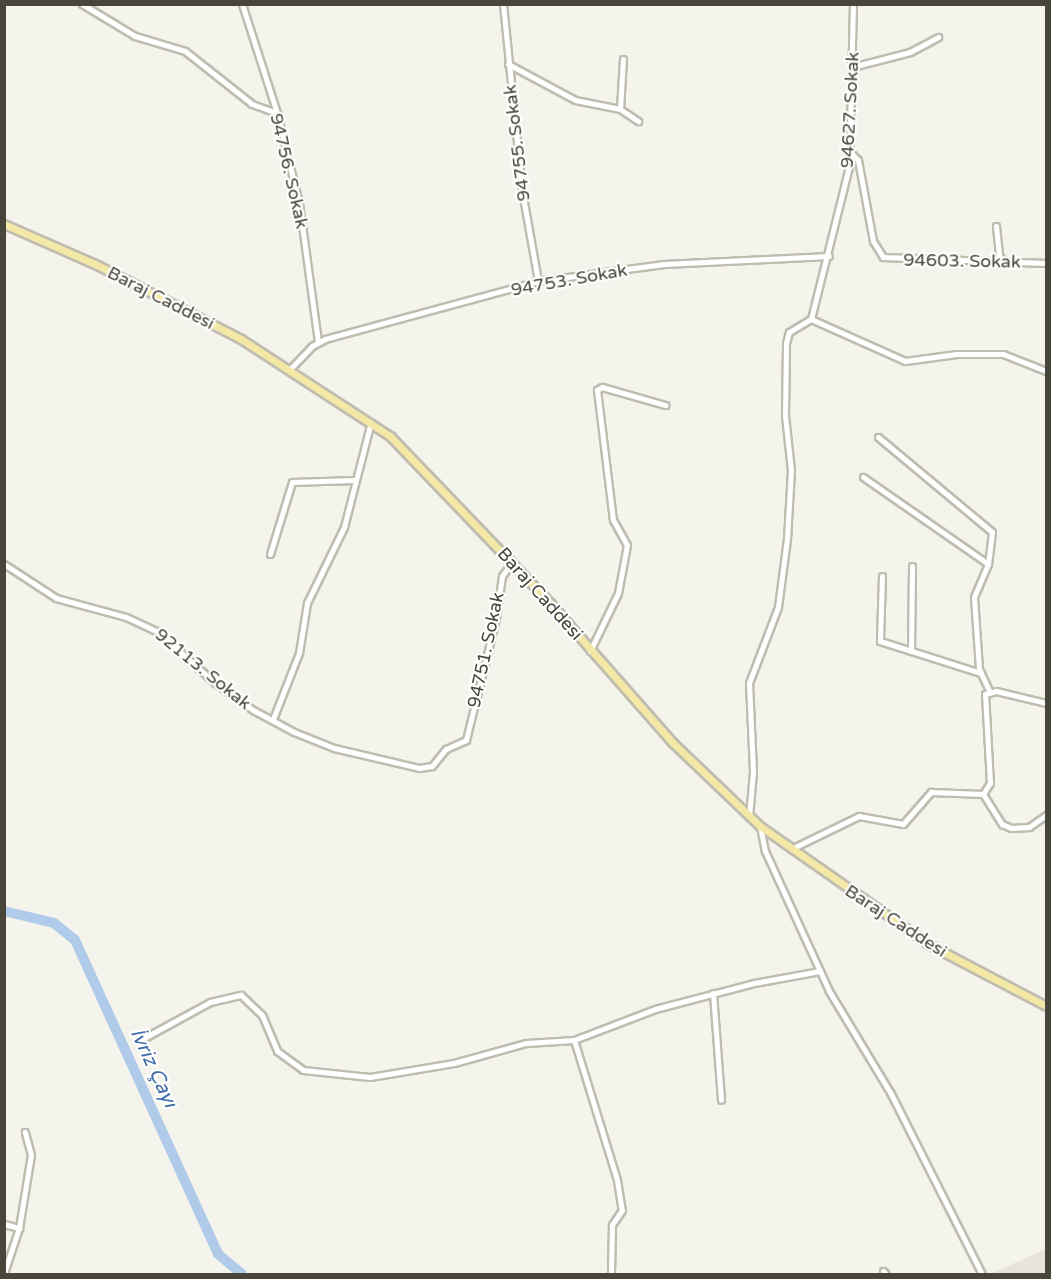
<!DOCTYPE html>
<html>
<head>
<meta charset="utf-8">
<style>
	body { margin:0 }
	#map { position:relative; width:1051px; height:1279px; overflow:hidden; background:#f4f3ec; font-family:"Varela Round",sans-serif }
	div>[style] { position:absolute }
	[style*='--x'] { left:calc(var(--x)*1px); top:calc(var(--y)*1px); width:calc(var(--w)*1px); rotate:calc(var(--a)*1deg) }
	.residential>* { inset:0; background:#e7e5db }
	.river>* { height:10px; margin:-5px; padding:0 5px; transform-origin:5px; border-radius:5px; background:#b0cae9 }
	.roads { filter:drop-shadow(2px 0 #bfbcb0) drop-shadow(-2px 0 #bfbcb0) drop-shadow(0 2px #bfbcb0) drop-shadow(0 -2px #bfbcb0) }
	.minor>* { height:5px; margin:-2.5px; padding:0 2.5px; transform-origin:2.5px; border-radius:2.5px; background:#fff }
	.major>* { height:7px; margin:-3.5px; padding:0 3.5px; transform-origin:3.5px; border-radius:3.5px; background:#f3e8a6 }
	span { translate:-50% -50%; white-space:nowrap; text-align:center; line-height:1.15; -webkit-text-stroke:4.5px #fff; paint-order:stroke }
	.street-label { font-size:18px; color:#48453a }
	.water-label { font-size:20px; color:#3f6da8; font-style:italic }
	.frame { position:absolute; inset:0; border:6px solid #48453a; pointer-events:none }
</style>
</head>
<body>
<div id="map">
	<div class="residential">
		<i style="clip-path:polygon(1046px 1249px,1046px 1274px,990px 1274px)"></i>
	</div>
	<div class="river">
		<i style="--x:4;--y:911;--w:51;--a:13.5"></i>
		<i style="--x:54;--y:923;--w:27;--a:39"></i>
		<i style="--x:75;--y:940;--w:345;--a:65.5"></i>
		<i style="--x:218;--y:1254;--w:31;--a:40"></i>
	</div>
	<div class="roads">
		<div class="minor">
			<i style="--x:82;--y:4;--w:62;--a:31.1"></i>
			<i style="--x:135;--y:36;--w:52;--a:16.7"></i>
			<i style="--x:185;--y:51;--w:85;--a:38.3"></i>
			<i style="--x:252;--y:104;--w:27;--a:20"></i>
			<i style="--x:242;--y:4;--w:114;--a:72.2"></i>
			<i style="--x:277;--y:113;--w:93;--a:76.3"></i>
			<i style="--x:299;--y:203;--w:140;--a:82.2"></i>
			<i style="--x:503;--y:4;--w:188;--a:84.2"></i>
			<i style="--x:522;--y:191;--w:91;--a:79.9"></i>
			<i style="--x:508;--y:64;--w:76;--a:28.2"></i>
			<i style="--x:575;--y:100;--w:46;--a:11.3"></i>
			<i style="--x:620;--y:109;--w:22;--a:34"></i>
			<i style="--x:852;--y:67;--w:60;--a:-14.5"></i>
			<i style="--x:910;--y:52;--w:32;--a:-28"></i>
			<i style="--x:620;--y:109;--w:50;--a:-86.6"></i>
			<i style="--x:850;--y:152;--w:11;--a:45"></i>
			<i style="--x:858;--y:160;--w:82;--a:79.5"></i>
			<i style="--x:873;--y:241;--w:19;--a:58"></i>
			<i style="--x:883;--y:257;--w:163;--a:2.1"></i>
			<i style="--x:996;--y:226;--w:30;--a:84"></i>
			<i style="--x:999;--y:256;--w:7;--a:45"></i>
			<i style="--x:811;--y:319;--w:157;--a:-76"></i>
			<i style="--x:849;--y:167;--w:163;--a:-88.6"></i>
			<i style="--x:811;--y:319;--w:103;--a:24.1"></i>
			<i style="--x:905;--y:361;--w:52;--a:-7.7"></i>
			<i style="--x:957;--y:354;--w:46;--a:0"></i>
			<i style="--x:1003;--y:354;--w:46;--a:21.6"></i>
			<i style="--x:290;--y:369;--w:32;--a:-46"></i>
			<i style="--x:312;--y:346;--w:15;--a:-28"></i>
			<i style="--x:325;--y:339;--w:221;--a:-15.2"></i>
			<i style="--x:538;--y:281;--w:127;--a:-7.7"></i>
			<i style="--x:664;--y:264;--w:165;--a:-2.8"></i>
			<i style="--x:878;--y:437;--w:148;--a:39.8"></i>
			<i style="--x:992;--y:532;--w:32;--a:97"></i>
			<i style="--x:863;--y:477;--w:152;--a:34.8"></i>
			<i style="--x:988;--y:564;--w:36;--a:113"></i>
			<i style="--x:974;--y:597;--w:72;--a:86"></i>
			<i style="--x:979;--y:669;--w:26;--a:65"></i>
			<i style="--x:270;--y:554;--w:75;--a:-73"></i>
			<i style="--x:292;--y:482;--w:62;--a:-1.8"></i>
			<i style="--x:4;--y:564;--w:62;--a:33.2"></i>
			<i style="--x:56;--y:598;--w:73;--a:15.2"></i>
			<i style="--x:126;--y:617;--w:35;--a:25"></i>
			<i style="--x:158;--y:632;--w:75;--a:41.8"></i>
			<i style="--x:214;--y:682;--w:48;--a:35.7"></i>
			<i style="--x:253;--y:710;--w:47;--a:28.2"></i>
			<i style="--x:294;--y:732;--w:43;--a:21.8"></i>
			<i style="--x:334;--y:748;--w:87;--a:13.2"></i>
			<i style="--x:419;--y:768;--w:13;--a:-9"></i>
			<i style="--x:432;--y:766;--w:22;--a:-51"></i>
			<i style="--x:446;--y:749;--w:22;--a:-24"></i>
			<i style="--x:466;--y:740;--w:126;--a:-76.2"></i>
			<i style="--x:496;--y:618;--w:42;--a:-81.9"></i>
			<i style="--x:502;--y:576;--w:17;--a:-54"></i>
			<i style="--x:882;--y:576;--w:65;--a:91.8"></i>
			<i style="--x:880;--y:641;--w:106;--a:17.6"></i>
			<i style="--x:590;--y:651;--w:64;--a:-64.2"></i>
			<i style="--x:618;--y:593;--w:49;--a:-79.4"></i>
			<i style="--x:627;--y:545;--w:29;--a:-119"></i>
			<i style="--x:613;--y:520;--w:131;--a:-97"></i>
			<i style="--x:597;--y:390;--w:6;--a:-31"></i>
			<i style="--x:602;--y:387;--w:66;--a:15.9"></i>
			<i style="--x:911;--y:651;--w:85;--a:-89.3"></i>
			<i style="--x:273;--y:719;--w:71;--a:-68.5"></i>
			<i style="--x:299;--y:653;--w:51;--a:-80.9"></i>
			<i style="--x:307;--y:603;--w:85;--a:-64"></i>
			<i style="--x:344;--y:527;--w:108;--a:-75.6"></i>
			<i style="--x:983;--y:794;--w:36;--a:58"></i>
			<i style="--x:1002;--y:824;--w:10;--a:24"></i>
			<i style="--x:1011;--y:828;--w:18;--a:-3"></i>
			<i style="--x:1029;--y:827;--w:21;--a:-35"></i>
			<i style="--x:749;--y:817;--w:46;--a:-85"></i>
			<i style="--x:753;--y:771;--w:88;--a:-92.6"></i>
			<i style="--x:749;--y:683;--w:81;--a:-69.1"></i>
			<i style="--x:778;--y:607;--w:69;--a:-82.5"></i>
			<i style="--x:787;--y:539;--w:69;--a:-86.7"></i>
			<i style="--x:791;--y:470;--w:54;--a:-96.3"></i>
			<i style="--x:785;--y:416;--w:73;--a:-89.2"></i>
			<i style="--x:786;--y:343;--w:11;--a:-75"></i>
			<i style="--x:789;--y:332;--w:26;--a:-31"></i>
			<i style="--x:760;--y:826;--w:25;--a:79"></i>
			<i style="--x:765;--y:851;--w:154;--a:65.4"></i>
			<i style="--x:829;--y:991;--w:118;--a:58.9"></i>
			<i style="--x:890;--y:1092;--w:204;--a:63.2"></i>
			<i style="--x:791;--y:849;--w:76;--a:-25.9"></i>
			<i style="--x:859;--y:816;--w:45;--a:10.3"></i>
			<i style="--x:903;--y:824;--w:43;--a:-48.8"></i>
			<i style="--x:931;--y:792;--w:52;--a:2.2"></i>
			<i style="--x:983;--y:794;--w:13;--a:-58"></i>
			<i style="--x:990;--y:783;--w:89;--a:-93.2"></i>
			<i style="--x:985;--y:694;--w:11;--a:-15"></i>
			<i style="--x:996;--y:691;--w:51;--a:13.5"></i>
			<i style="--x:713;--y:993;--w:107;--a:85.7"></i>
			<i style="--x:144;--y:1038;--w:75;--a:-28.6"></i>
			<i style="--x:210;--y:1002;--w:32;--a:-13"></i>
			<i style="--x:241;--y:995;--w:29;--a:44"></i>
			<i style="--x:262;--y:1015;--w:39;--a:67"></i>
			<i style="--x:277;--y:1051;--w:32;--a:36"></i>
			<i style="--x:303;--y:1070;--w:67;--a:6"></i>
			<i style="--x:370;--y:1077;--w:85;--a:-9.5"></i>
			<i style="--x:454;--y:1063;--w:75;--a:-15.5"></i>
			<i style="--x:526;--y:1043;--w:48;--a:-3.6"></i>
			<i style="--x:574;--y:1040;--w:87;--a:-20.9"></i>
			<i style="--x:655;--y:1009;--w:102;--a:-14.7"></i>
			<i style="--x:754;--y:983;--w:67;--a:-10.3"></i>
			<i style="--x:574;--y:1040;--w:146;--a:72.9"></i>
			<i style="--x:617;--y:1180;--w:30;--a:81"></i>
			<i style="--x:622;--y:1210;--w:18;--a:124"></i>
			<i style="--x:612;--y:1225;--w:49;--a:91.2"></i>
			<i style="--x:4;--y:1224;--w:16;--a:15"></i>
			<i style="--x:883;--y:1271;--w:4;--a:45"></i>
			<i style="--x:4;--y:1273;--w:47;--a:-71.6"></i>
			<i style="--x:19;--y:1228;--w:74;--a:-80.7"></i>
			<i style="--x:31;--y:1155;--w:24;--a:-105"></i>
		</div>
		<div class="major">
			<i style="--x:4;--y:224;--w:102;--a:23.8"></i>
			<i style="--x:97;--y:265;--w:162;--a:27.2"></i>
			<i style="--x:241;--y:339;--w:178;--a:33.1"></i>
			<i style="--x:390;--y:436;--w:231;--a:46.2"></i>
			<i style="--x:550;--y:603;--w:186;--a:48.7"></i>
			<i style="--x:673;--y:743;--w:120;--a:43.7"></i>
			<i style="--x:760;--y:826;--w:208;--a:35"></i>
			<i style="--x:930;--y:945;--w:131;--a:27.7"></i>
		</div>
	</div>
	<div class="street-label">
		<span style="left:850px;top:110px;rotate:-87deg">94627. Sokak</span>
		<span style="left:517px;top:143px;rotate:-97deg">94755. Sokak</span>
		<span style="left:289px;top:171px;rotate:77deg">94756. Sokak</span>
		<span style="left:962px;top:261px;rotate:1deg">94603. Sokak</span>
		<span style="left:569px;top:280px;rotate:-10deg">94753. Sokak</span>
		<span style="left:161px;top:298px;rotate:27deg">Baraj Caddesi</span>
		<span style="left:540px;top:594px;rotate:48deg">Baraj Caddesi</span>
		<span style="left:486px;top:650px;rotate:-78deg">94751. Sokak</span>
		<span style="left:203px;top:669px;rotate:39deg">92113. Sokak</span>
		<span style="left:896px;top:921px;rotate:33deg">Baraj Caddesi</span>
	</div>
	<div class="water-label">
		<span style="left:153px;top:1068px;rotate:65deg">İvriz Çayı</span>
	</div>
	<div class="frame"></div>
</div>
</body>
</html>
